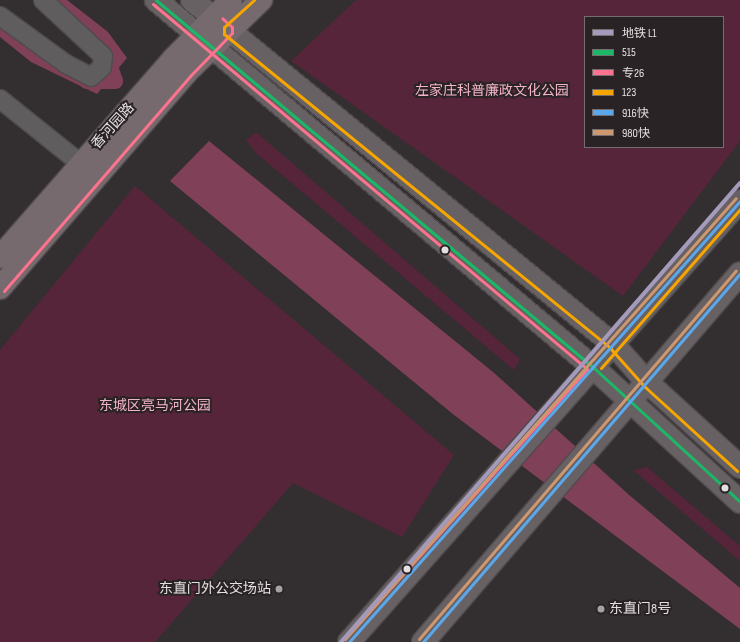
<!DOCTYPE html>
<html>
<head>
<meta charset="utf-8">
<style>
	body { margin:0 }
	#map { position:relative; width:740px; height:642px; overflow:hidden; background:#332e30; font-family:"Sofia Sans Condensed","Noto Sans SC",sans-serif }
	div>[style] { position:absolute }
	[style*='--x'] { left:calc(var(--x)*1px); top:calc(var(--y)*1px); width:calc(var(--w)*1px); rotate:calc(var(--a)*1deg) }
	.green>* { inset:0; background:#56253a }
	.water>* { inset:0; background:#804058 }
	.canal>* { height:16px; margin:-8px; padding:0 8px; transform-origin:8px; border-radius:8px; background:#804058 }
	.roads { filter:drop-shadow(1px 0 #4f4b4d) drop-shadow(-1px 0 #4f4b4d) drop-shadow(0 1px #4f4b4d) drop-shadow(0 -1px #4f4b4d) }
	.street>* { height:18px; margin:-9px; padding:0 9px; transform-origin:9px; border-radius:9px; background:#605d5e }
	.secondary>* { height:22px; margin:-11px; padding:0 11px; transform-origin:11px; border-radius:11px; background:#676163 }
	.highway>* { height:22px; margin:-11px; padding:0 11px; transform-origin:11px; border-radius:11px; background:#766a6e }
	.bus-1>* { height:3px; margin:-1.5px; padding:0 1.5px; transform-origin:1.5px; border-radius:1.5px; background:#1ab867 }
	.bus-2>* { height:3px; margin:-1.5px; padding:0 1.5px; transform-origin:1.5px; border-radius:1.5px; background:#fc738d }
	.bus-3>* { height:3px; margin:-1.5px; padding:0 1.5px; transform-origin:1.5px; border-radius:1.5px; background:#f7a600 }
	.bus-4>* { height:3px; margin:-1.5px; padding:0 1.5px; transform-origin:1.5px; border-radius:1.5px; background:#5aa8eb }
	.bus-5>* { height:3px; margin:-1.5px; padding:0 1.5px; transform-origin:1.5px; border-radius:1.5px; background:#cd976f }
	.metro-1>* { height:4px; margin:-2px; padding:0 2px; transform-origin:2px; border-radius:2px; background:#a49abb }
	.dots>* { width:11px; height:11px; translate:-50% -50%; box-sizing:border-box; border:2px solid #2a2325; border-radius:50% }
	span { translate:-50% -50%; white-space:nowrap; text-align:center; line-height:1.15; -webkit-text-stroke:4px #2a2325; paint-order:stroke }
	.park-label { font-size:14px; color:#f3b3c8 }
	.street-label { font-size:14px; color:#e4dfe1 }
	.poi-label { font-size:14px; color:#e4dfe1 }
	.right { translate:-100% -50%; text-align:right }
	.left { translate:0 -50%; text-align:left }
	.legend { position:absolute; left:584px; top:16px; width:140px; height:132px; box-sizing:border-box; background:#2a2325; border:1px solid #746e70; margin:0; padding:5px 7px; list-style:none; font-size:12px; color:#e4dfe1 }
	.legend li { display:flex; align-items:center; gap:8px; height:20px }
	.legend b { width:20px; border:1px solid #746e70 }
</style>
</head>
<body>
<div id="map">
	<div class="green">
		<i style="clip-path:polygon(evenodd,356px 0,740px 0,740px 141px,623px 296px,291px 61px,356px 0,585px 17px,723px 17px,723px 147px,585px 147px,585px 17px)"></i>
		<i style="clip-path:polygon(256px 132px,520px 359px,514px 370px,256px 153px,246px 140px)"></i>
		<i style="clip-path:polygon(135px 186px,454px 455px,402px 537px,293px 483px,155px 642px,0 642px,0 350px)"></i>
		<i style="clip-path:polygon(647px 467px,740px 546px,740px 561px,633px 470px)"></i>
	</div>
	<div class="water">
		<i style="clip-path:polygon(43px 0,67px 0,108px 32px,127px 58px,97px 94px,31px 62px,0 37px,0 16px,66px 64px,102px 67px)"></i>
		<i style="clip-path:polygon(209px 141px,493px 372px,628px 494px,740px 588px,740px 629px,454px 415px,170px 181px)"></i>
	</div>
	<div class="canal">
		<i style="--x:87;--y:81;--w:28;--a:0"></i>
		<i style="--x:115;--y:81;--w:28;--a:-109"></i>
	</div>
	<div class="roads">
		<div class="street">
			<i style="--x:0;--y:16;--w:82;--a:36"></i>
			<i style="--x:66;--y:64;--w:28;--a:27"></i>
			<i style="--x:91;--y:77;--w:15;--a:-42"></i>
			<i style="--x:102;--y:67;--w:11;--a:-85"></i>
			<i style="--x:103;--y:56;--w:82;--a:-137"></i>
			<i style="--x:0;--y:99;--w:102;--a:38.7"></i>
		</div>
		<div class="secondary">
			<i style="--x:156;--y:0;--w:572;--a:40.04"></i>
			<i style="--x:594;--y:368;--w:198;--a:42.5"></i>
			<i style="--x:192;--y:0;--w:545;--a:39.27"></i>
			<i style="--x:614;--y:345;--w:50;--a:48.3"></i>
			<i style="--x:647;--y:382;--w:126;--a:42.4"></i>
			<i style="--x:349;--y:642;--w:589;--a:-48.44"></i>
			<i style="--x:423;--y:642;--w:486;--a:-49.3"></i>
		</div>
		<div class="highway">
			<i style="--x:0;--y:257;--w:264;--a:-48.8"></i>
			<i style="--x:174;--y:58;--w:81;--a:-45.5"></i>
			<i style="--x:0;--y:288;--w:284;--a:-49.1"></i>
			<i style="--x:186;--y:73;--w:105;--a:-44.2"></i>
		</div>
	</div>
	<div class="bus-1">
		<i style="--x:156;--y:0;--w:572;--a:40.04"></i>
		<i style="--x:594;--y:368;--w:198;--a:42.5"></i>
	</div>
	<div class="bus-2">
		<i style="--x:153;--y:4;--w:567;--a:40.06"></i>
		<i style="--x:587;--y:369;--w:363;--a:131.9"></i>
		<i style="--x:4;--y:291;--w:284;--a:-49.1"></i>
		<i style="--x:190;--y:76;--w:60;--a:-45.7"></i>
		<i style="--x:232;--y:33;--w:6;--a:-90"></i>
		<i style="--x:232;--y:27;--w:13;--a:-138"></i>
	</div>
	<div class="bus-3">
		<i style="--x:254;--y:0;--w:40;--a:138"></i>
		<i style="--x:224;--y:27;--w:7;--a:90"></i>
		<i style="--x:224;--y:34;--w:499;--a:39.1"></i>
		<i style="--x:611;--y:349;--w:50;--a:48.3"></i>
		<i style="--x:644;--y:386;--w:126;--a:42.4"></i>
		<i style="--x:601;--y:368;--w:211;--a:-48.8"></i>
	</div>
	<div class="bus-4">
		<i style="--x:349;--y:642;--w:589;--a:-48.44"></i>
		<i style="--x:423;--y:642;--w:486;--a:-49.3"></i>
	</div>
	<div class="bus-5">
		<i style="--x:345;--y:639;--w:589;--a:-48.44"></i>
		<i style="--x:419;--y:639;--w:486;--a:-49.3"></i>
	</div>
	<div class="metro-1">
		<i style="--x:341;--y:642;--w:608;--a:-49"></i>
	</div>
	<div class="dots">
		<i style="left:445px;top:250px;background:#e4dfe1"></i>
		<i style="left:725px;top:488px;background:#e4dfe1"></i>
		<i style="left:407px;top:569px;background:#e4dfe1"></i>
		<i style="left:279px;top:589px;background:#a6a1a3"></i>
		<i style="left:601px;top:609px;background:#a6a1a3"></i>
	</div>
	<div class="park-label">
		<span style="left:492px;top:91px">左家庄科普廉政文化公园</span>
		<span style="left:155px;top:406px">东城区亮马河公园</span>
	</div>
	<div class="street-label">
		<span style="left:113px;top:126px;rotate:-48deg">香河园路</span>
	</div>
	<div class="poi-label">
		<span class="right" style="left:271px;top:589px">东直门外公交场站</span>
		<span class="left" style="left:609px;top:609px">东直门8号</span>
	</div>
	<ul class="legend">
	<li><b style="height:5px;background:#a49abb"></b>地铁 L1</li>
	<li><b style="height:5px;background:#1ab867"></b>515</li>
	<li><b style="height:5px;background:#fc738d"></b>专26</li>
	<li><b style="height:5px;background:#f7a600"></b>123</li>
	<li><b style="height:5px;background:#5aa8eb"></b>916快</li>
	<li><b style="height:5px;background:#cd976f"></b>980快</li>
	</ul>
</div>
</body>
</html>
